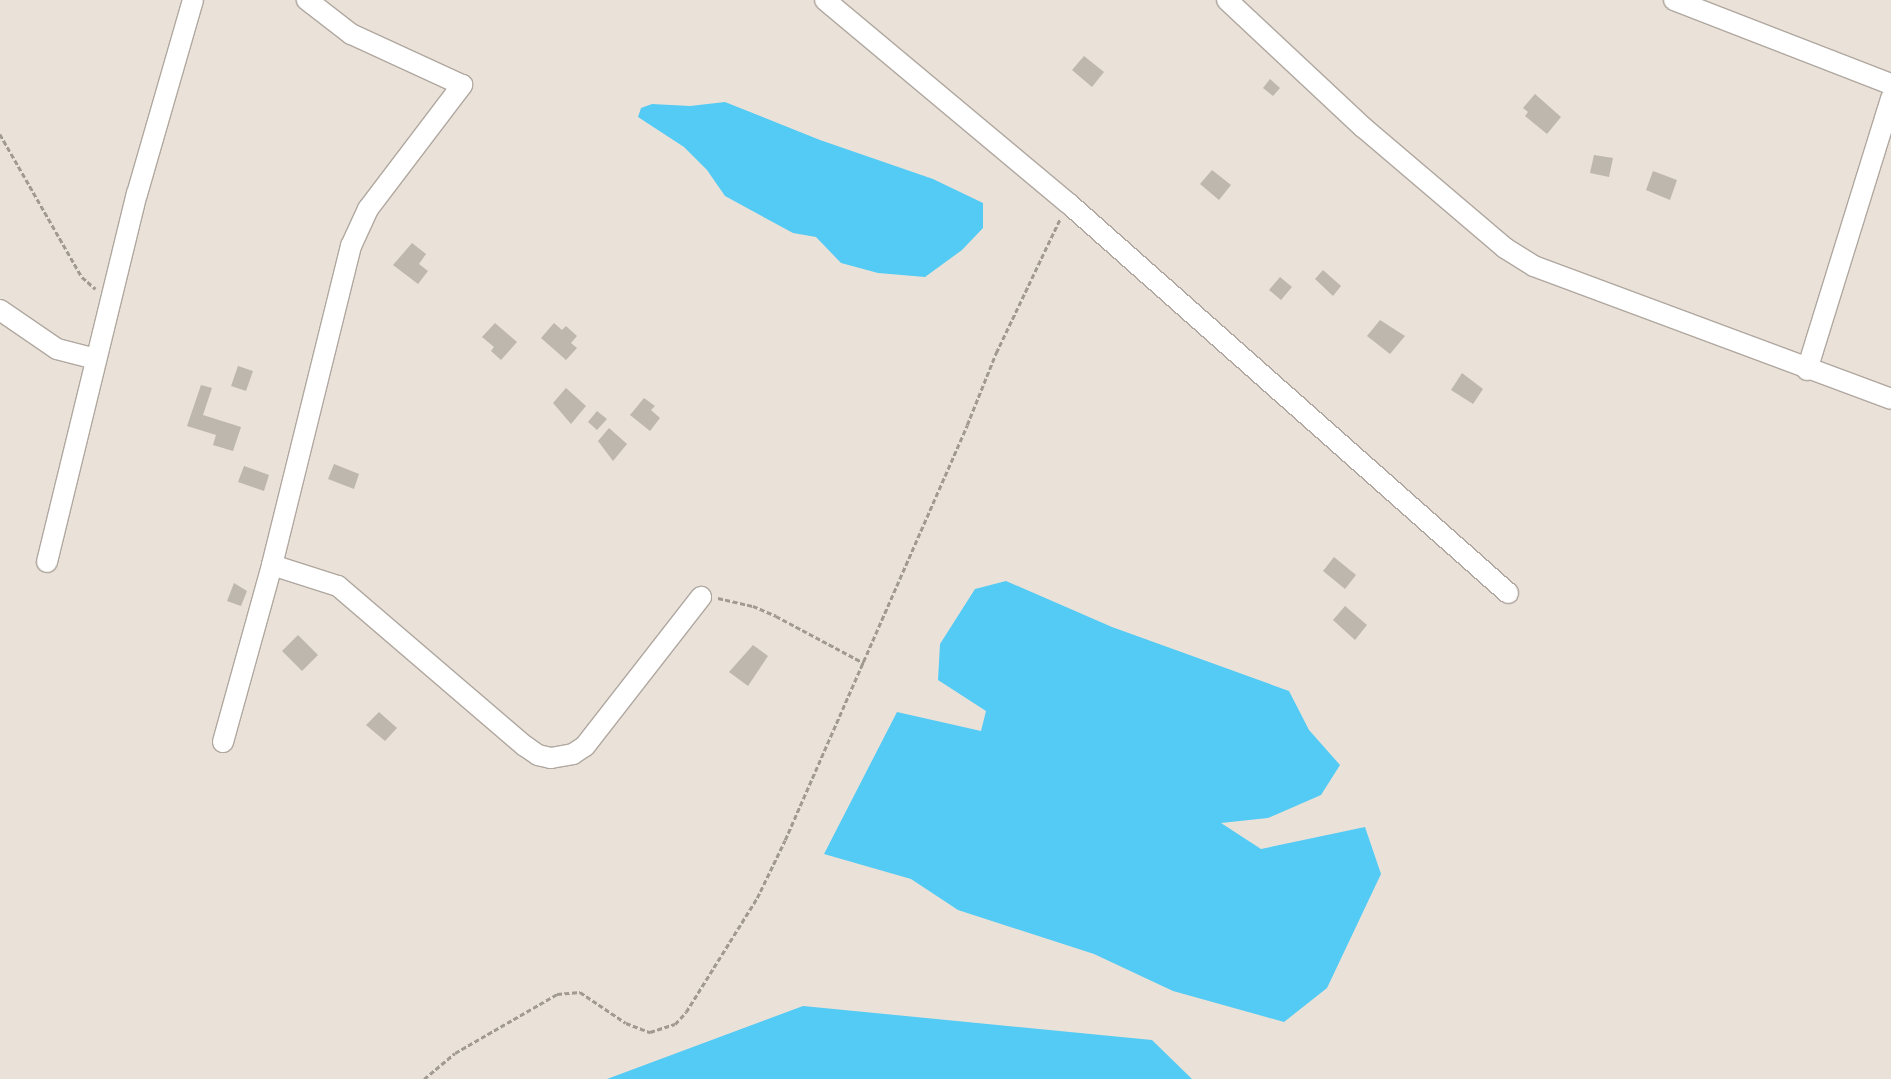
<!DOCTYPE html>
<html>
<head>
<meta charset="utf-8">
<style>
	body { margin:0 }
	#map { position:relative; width:1891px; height:1079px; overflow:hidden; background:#eae2d9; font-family:"Space Grotesk",sans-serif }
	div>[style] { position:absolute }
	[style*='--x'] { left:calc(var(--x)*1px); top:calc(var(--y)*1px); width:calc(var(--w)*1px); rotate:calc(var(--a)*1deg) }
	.water>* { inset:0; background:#54cbf4 }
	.building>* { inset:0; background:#beb7ae }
	.path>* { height:2.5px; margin-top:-1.25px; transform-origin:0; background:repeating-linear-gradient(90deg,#a09a93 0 5px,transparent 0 7.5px) }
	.roads { filter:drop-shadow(1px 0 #b0a8a0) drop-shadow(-1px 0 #b0a8a0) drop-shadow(0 1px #b0a8a0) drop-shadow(0 -1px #b0a8a0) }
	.minor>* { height:20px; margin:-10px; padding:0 10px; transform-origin:10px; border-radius:10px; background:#fff }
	span { translate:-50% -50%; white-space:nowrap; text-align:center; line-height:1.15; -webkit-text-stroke:4px #eae2d9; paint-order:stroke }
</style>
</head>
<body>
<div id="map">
	<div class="water">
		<i style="clip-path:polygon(725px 102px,820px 140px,933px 179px,983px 203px,983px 228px,962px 250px,925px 277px,878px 273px,841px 263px,816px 237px,793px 233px,725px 196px,707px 170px,684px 147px,638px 117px,641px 108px,652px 104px,690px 106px)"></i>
		<i style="clip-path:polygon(1006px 581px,1112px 627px,1289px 691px,1309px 730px,1340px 765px,1321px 795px,1268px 818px,1221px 823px,1261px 849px,1365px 827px,1381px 874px,1327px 988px,1284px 1022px,1173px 991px,1094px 954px,958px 910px,911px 879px,824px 854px,897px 712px,981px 731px,986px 711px,938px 680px,940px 644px,975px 589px)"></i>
		<i style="clip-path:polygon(803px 1006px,1152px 1040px,1192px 1079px,607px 1079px)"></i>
	</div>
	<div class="building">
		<i style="clip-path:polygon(1084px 56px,1104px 72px,1092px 87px,1072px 70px)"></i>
		<i style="clip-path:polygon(1270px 79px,1280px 88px,1273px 96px,1263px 88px)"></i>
		<i style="clip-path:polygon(1535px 94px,1561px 117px,1547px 134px,1525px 116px,1528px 112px,1523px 108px)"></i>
		<i style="clip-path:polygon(1594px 155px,1613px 158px,1609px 177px,1590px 173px)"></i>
		<i style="clip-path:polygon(1212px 170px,1231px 185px,1219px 200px,1200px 184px)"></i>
		<i style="clip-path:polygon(1653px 171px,1677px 180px,1670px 200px,1646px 190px)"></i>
		<i style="clip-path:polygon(412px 243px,426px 254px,419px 264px,428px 271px,418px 284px,393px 265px)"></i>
		<i style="clip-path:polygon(1323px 270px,1341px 286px,1333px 296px,1315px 279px)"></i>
		<i style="clip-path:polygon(1280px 277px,1292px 287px,1281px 300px,1269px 290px)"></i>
		<i style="clip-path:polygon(1380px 320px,1405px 336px,1390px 354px,1367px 336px)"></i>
		<i style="clip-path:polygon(495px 323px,517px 342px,501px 360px,491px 351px,494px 347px,482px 337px)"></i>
		<i style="clip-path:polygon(554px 323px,562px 330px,566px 326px,577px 336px,571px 343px,577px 348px,566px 360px,541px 338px)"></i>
		<i style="clip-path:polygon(238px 366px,253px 371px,246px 391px,231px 386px)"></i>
		<i style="clip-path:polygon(1462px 373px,1483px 389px,1473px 404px,1451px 390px)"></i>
		<i style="clip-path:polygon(201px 385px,212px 388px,203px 415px,241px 427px,233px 451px,213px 445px,216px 435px,187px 426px)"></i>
		<i style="clip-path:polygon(566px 388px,586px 406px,571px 424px,553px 403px)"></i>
		<i style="clip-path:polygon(644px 398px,655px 406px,651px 410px,660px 418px,650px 431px,630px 415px)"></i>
		<i style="clip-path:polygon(597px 411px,607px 419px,597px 430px,588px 422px)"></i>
		<i style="clip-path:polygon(609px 428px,627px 444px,613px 461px,598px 441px)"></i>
		<i style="clip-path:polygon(334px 464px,359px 474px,354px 489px,328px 479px)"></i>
		<i style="clip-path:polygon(244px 466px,269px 475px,264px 491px,238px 482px)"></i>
		<i style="clip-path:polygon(1334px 557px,1356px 575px,1345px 589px,1323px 571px)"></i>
		<i style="clip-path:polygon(234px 583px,247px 591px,241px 606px,227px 601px)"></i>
		<i style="clip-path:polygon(1345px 606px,1367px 625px,1355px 640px,1333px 620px)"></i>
		<i style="clip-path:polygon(298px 635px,318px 655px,302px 671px,282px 651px)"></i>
		<i style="clip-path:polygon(753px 645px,768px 656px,748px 686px,729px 672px)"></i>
		<i style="clip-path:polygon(379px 712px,397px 728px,385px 741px,366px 725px)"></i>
	</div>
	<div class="path">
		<i style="--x:0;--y:134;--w:165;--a:60.2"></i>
		<i style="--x:82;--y:277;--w:18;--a:41"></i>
		<i style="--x:718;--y:598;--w:36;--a:13"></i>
		<i style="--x:753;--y:606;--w:25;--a:23"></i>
		<i style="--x:776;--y:616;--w:100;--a:28.1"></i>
		<i style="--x:424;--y:1079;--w:40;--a:-40"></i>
		<i style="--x:455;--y:1053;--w:118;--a:-30"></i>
		<i style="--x:557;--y:994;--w:23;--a:-5"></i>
		<i style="--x:580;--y:992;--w:55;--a:34"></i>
		<i style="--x:626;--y:1023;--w:26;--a:21"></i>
		<i style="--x:650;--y:1032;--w:26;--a:-18"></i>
		<i style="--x:675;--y:1024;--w:16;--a:-47"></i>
		<i style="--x:686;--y:1012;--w:134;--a:-58.1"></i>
		<i style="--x:757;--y:898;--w:64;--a:-64.2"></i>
		<i style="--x:785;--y:840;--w:453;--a:-66.3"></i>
		<i style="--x:967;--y:425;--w:78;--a:-68.1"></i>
		<i style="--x:996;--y:353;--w:148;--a:-64.5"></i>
	</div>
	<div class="roads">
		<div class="minor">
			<i style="--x:825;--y:0;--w:317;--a:39.9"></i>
			<i style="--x:1068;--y:203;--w:588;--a:41.55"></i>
			<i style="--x:1227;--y:0;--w:187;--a:43.1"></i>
			<i style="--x:1364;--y:128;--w:185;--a:40.4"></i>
			<i style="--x:1505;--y:248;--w:34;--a:32"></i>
			<i style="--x:1534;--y:266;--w:381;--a:20.4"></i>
			<i style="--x:1674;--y:0;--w:233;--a:21.2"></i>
			<i style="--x:0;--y:310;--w:69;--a:34.4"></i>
			<i style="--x:57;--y:349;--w:40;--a:14.4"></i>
			<i style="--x:1807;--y:370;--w:285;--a:-72.8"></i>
			<i style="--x:47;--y:562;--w:379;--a:-76.3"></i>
			<i style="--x:137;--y:194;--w:202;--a:-73.9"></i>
			<i style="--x:272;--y:565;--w:69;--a:17.7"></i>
			<i style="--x:338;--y:586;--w:246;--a:40.6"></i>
			<i style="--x:525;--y:746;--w:16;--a:35"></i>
			<i style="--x:538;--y:755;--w:13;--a:13"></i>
			<i style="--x:551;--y:758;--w:22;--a:-10"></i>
			<i style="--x:573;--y:754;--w:14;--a:-34"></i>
			<i style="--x:585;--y:746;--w:189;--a:-52.1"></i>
			<i style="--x:223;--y:742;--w:184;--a:-74.5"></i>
			<i style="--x:272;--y:565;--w:329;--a:-76.1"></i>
			<i style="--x:351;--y:246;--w:41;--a:-65.3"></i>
			<i style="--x:368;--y:209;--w:156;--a:-52.8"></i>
			<i style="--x:462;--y:85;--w:122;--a:-155.3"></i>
			<i style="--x:351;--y:34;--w:56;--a:-142.3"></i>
		</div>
	</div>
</div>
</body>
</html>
